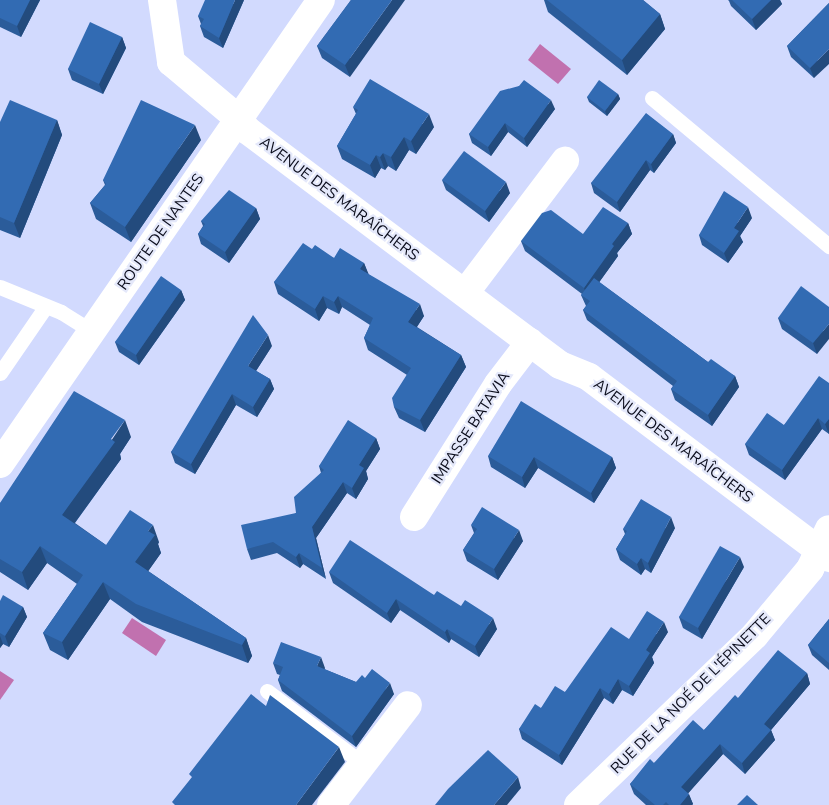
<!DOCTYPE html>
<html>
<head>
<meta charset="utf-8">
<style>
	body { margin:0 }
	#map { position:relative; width:829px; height:805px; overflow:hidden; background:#d2dafe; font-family:"Nunito Sans",sans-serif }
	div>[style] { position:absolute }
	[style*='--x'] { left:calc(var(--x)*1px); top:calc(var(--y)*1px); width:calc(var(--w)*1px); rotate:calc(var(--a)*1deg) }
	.water>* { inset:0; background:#c171af }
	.lane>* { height:15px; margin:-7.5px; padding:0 7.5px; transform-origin:7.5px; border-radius:7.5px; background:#fff }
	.street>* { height:28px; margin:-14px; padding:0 14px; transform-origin:14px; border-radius:14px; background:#fff }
	.secondary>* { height:28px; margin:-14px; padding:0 14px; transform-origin:14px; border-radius:14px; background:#fff }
	.wall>* { inset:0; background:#2b5c9a }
	.shaded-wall>* { inset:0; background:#234b7d }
	.building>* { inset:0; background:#326bb3 }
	span { translate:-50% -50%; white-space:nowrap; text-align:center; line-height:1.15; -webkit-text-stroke:4.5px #e4e8fa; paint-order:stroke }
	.street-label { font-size:15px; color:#0a0c1b }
</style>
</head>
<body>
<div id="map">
	<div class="water">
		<i style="clip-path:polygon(540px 44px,571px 69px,558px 84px,528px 60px)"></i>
		<i style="clip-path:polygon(132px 618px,166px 640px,156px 656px,122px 633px)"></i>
		<i style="clip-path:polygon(0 671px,14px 680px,0 700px)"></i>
	</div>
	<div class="lane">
		<i style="--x:652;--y:98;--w:231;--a:39.9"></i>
		<i style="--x:0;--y:287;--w:66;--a:22.3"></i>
		<i style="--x:61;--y:312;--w:38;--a:32"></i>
		<i style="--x:0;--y:373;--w:81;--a:-55.5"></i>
		<i style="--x:267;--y:691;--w:119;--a:37.2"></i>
	</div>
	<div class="street">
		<i style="--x:162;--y:0;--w:63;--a:81.7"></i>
		<i style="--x:171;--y:62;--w:89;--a:40"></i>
		<i style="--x:465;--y:293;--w:166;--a:-52.9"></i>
		<i style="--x:414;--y:517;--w:157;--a:-57.7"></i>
		<i style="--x:498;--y:384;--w:53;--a:-52.7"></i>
		<i style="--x:331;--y:805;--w:126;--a:-52.4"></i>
		<i style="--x:578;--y:805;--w:245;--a:-43.8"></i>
		<i style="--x:755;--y:635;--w:86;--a:-50.2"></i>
		<i style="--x:810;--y:569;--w:44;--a:-64.6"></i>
	</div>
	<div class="secondary">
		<i style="--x:239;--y:119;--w:14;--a:54"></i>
		<i style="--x:247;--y:130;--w:391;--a:36.9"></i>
		<i style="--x:560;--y:365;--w:31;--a:22"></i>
		<i style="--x:589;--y:377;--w:301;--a:37"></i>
		<i style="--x:0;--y:464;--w:564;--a:-55.32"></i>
	</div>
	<div class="wall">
		<i style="clip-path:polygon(0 0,40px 0,21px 37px,0 27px)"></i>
		<i style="clip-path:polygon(244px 0,223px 48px,204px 37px,200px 26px,201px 24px,198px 16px)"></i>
		<i style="clip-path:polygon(351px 0,350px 77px,322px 58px,317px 46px)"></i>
		<i style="clip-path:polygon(544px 0,643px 0,660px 14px,665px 29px,627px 75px,548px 12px)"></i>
		<i style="clip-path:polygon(728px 0,780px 0,782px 4px,756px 30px,731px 6px,729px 1px)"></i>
		<i style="clip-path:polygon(829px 3px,814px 78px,791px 57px,787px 46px)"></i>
		<i style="clip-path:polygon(122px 37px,126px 48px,103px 94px,72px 80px,68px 69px)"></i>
		<i style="clip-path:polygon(519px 86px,555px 109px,527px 147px,508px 132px,491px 156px,472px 143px,469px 134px)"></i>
		<i style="clip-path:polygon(618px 94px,620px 99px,607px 116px,589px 102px,587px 97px)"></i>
		<i style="clip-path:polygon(353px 107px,434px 127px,416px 154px,409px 150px,396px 171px,388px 166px,385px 170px,381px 168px,375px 178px,342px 159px,337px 146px,356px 114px)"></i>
		<i style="clip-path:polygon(57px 120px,62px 135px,20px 238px,0 230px,0 122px)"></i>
		<i style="clip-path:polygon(673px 134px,676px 143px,654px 173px,650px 170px,620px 212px,594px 193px,591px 183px)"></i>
		<i style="clip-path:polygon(201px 140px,131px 242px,96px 219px,90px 203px,105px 185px,103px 180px)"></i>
		<i style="clip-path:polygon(442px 180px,510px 193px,489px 222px,446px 190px)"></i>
		<i style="clip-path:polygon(256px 208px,260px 219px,229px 263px,201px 244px,198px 234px,203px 226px,201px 221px)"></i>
		<i style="clip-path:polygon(752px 218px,740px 236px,743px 242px,728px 263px,702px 245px,699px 235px)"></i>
		<i style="clip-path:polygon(628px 223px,632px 234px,617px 253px,618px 256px,599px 282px,708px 362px,735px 376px,739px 387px,712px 426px,675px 400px,671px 389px,673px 386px,587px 320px,583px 310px,586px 306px,581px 295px,582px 294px,525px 251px,521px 241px,583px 234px)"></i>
		<i style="clip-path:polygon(312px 249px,334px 258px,364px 263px,368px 274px,424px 316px,417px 327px,461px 355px,466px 367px,425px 432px,399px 418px,394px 407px,407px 375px,368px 350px,364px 338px,370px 325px,342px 307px,339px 314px,327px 308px,319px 321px,278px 294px,274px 282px)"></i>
		<i style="clip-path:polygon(181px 290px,185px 300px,139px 365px,119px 352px,115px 342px)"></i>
		<i style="clip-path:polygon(829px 307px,817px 354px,782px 329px,778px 318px)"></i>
		<i style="clip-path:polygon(272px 346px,256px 371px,270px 379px,274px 389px,257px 417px,236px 405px,195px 474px,175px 463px,171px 452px)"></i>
		<i style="clip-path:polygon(829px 383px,829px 434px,822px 429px,785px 480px,749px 455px,745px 444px,784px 425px)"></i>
		<i style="clip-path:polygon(131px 437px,120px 454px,121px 459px,75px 523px,106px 545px,159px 542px,158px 544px,161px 553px,148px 571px,246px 638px,252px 656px,248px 663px,142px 622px,110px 599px,68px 660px,50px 650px,43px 633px,77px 584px,47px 563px,28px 590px,0 572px,0 503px)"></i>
		<i style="clip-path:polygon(376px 438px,380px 449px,366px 471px,368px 479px,356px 499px,347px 493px,316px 538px,326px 579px,303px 564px,300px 568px,277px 553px,251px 560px,247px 549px,296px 513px,321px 473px,319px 466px)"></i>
		<i style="clip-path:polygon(488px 456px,612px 457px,616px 468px,594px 503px,538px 468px,525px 488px,491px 467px)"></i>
		<i style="clip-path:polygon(471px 525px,523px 541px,498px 580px,467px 561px,463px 550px,474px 533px)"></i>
		<i style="clip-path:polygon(675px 528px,651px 573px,645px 569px,641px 575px,620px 560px,616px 549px,625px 534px,623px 529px)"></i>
		<i style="clip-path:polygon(744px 567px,702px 639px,683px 628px,679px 617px)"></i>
		<i style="clip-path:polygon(329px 572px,434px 595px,497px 629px,479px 657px,451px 639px,449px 643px,400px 610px,391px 623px,333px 583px)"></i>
		<i style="clip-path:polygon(0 601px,23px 607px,27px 617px,9px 647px,3px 644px,0 648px)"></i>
		<i style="clip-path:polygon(829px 619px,829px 670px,812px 655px,808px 645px)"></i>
		<i style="clip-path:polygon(668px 632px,652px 657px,654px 663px,633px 696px,622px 690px,613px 704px,604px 698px,562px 765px,522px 739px,519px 729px,541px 708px,565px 692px,629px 639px)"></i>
		<i style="clip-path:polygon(273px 663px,325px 668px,324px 669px,356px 682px,365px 678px,394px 694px,356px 747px,282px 691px,278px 680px,280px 675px,277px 674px)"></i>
		<i style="clip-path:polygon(807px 673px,810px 684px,771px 730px,775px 740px,745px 774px,723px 754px,688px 793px,693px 804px,692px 805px,646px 805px,634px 794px,630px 784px,654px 763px,704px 730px,738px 698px)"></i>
	</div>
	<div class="shaded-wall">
		<i style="clip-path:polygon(30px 0,40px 0,21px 37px,17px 26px)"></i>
		<i style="clip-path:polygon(235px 0,244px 0,223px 48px,219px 38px)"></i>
		<i style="clip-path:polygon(392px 0,405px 0,350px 77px,345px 65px)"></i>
		<i style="clip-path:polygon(771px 0,780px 0,782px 4px,756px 30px,752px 19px)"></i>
		<i style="clip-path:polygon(660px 14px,665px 29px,627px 75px,622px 60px)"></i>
		<i style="clip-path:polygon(122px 37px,126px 48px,103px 94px,99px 84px)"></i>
		<i style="clip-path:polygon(829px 49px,829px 64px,814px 78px,810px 68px)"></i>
		<i style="clip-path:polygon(618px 94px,620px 99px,607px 116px,605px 111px)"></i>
		<i style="clip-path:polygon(551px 100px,555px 109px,527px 147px,524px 138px)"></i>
		<i style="clip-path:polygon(429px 114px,434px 127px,416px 154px,411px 141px)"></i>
		<i style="clip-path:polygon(57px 120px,62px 135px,20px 238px,14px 223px)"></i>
		<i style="clip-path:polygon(505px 123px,508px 132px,491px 156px,488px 147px)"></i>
		<i style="clip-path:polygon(195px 125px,201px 140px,131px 242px,125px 227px)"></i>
		<i style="clip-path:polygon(673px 134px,676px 143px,654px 173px,651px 164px)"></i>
		<i style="clip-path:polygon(404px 137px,409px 150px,396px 171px,391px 157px)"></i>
		<i style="clip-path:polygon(383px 153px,388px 166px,385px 170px,380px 157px)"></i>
		<i style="clip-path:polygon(376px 155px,381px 168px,375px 178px,370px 165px)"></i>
		<i style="clip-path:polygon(646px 160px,650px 170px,620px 212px,617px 202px)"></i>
		<i style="clip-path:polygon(506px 182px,510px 193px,489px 222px,485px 211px)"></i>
		<i style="clip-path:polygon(748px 207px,752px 218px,740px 236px,743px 242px,728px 263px,724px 253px,734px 228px)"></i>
		<i style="clip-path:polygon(256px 208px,260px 219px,229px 263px,225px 252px)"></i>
		<i style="clip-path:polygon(628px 223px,632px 234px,617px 253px,618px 256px,588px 298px,584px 288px,612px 244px)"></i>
		<i style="clip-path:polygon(364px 263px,369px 275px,360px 269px)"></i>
		<i style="clip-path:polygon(181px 290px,185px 300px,139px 365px,136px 355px)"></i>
		<i style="clip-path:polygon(323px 296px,327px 308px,319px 321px,315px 309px)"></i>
		<i style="clip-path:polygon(338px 296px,342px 307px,339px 314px,334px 302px)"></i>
		<i style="clip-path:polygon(420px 304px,424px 316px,412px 334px,408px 322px)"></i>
		<i style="clip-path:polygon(829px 324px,829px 339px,817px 354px,813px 343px)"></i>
		<i style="clip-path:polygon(268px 335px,272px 346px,252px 377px,248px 366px)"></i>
		<i style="clip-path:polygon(461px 355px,466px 367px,425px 432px,420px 420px)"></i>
		<i style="clip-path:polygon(735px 376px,739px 387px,712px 426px,708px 415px)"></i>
		<i style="clip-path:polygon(270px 379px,274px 389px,257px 417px,253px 407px)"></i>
		<i style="clip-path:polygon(232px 394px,236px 405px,195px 474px,191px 464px)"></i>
		<i style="clip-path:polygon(818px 418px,822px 429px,785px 480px,782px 470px)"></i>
		<i style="clip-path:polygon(829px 419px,829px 434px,825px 424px)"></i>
		<i style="clip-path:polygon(125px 420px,131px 437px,120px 454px,121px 459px,68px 532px,62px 515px)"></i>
		<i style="clip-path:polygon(376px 438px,380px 449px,366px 471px,368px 479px,356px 499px,352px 488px,359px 465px)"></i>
		<i style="clip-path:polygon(534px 457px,538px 468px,525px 488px,522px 477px)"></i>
		<i style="clip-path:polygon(612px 457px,616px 468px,594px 503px,591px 493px)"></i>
		<i style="clip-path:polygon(343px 482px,347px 493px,316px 538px,326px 579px,322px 568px,312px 527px)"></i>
		<i style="clip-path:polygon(671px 517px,675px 528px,651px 573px,648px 563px)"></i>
		<i style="clip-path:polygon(153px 525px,159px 542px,158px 544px,161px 553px,142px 580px,135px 562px,148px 531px)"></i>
		<i style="clip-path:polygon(519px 530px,523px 541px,498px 580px,494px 569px)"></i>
		<i style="clip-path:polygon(40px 546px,47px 563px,28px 590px,22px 572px)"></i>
		<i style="clip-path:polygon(299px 553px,303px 564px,300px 568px,296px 557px)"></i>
		<i style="clip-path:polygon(740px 557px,744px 567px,702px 639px,698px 628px)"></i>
		<i style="clip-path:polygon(641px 558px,645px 569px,641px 575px,637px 564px)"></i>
		<i style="clip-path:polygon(103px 582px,110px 599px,68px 660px,62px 642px)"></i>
		<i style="clip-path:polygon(396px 599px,400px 610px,391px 623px,387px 613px)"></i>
		<i style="clip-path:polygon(23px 607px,27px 617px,9px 647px,5px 636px)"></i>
		<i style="clip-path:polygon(493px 618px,497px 629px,479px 657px,475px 646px)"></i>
		<i style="clip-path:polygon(664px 622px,668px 632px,652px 657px,654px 663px,633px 696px,629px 686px,646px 650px)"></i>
		<i style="clip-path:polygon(447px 629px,451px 639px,449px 643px,445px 632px)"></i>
		<i style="clip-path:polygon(0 636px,3px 644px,0 648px)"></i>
		<i style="clip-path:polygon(246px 638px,252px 656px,248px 663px,242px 645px)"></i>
		<i style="clip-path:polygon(321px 657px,325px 668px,321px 677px,317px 666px)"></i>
		<i style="clip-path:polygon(807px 673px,810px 684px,771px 730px,775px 740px,745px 774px,742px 763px,764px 724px)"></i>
		<i style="clip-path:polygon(618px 679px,622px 690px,613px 704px,609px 694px)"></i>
		<i style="clip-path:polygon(390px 683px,394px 694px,356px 747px,352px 736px)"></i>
		<i style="clip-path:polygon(600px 688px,604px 698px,562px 765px,559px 755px)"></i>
		<i style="clip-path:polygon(720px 744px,723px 754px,685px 797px,681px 787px)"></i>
		<i style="clip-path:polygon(339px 747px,345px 762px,312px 805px,296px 805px)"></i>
		<i style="clip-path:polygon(518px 777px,521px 788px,507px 805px,494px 805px)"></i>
		<i style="clip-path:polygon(689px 794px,693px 804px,692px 805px,680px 805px)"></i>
	</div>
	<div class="building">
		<i style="clip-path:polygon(0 0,30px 0,17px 26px,0 18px)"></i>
		<i style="clip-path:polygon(205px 0,235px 0,219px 38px,200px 26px,204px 19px,198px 16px)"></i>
		<i style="clip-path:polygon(351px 0,392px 0,345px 65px,317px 46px)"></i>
		<i style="clip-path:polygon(547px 0,643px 0,660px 14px,622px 60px)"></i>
		<i style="clip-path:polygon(732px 0,771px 0,752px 19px)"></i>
		<i style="clip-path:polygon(829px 3px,829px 49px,810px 68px,787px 46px)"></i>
		<i style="clip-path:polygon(90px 22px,122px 37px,99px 84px,68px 69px)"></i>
		<i style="clip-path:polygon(370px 79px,429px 114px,411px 141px,404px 137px,391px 157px,383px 153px,380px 157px,376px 155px,370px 165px,337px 146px,358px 110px,353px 107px)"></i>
		<i style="clip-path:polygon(524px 80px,551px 100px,524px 138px,505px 123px,488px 147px,469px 134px,500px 91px,519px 86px)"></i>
		<i style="clip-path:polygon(599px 80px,618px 94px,605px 111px,587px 97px)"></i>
		<i style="clip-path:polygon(10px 100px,57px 120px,14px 223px,0 217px,0 122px)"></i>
		<i style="clip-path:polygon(141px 100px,195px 125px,125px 227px,90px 203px,106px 184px,103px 180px)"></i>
		<i style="clip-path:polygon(646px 113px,673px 134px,651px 164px,646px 160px,617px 202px,591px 183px)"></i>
		<i style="clip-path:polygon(464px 151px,506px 182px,485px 211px,442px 180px)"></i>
		<i style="clip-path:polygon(229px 190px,256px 208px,225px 252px,198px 234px,205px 224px,201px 221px)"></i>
		<i style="clip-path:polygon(724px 191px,748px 207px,734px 228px,739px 231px,724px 253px,699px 235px)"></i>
		<i style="clip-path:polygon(603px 207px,628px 223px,612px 244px,614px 246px,584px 288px,521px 241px,542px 213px,551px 210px,583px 234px)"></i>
		<i style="clip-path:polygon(303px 243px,312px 249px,315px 245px,334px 258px,340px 248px,364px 263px,360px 269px,420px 304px,408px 322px,461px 355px,420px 420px,394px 407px,392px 398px,411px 368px,364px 338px,373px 318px,338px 296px,334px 302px,323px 296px,315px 309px,274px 282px)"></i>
		<i style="clip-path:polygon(161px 276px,181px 290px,136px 355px,115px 342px)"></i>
		<i style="clip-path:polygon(594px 278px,708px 362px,711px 359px,735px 376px,708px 415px,671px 389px,677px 381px,583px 310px,590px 301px,581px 295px)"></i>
		<i style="clip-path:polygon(801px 286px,829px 307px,829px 324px,813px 343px,778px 318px)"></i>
		<i style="clip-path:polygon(253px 315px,268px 335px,248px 366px,270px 379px,253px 407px,232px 394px,191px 464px,171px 452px)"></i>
		<i style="clip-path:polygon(819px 376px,829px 383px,829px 419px,825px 424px,818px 418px,782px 470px,745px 444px,767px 413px,784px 425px)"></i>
		<i style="clip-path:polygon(74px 391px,125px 420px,111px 439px,115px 442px,62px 515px,106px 545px,130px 510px,153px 525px,148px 531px,155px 535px,135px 562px,246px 638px,242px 645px,136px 604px,103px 582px,62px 642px,43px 633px,83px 575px,40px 546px,22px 572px,0 559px,0 503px)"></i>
		<i style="clip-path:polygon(521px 401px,612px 457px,591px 493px,534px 457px,522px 477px,488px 456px)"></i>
		<i style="clip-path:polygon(348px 420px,376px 438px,359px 465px,364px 468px,352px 488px,343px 482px,312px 527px,322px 568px,299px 553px,296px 557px,273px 542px,247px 549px,241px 525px,296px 513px,294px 497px,324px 470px,319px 466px)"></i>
		<i style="clip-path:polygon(641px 499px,671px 517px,648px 563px,641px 558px,637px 564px,616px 549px,627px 531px,623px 529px)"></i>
		<i style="clip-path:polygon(482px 507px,519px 530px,494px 569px,463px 550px,477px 529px,471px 525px)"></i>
		<i style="clip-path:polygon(350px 540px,434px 595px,437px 591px,461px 606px,465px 600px,493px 618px,475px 646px,447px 629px,445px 632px,396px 599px,387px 613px,329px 572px)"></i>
		<i style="clip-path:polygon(720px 546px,740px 557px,698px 628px,679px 617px)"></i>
		<i style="clip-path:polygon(3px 595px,23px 607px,5px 636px,0 633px,0 601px)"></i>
		<i style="clip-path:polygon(647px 611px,664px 622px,646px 650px,650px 653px,629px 686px,618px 679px,609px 694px,600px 688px,559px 755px,519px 729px,535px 704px,541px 708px,555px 686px,565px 692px,611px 627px,629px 639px)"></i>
		<i style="clip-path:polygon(829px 619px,829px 663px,808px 645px)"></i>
		<i style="clip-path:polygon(281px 642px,321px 657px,317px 666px,356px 682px,362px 675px,365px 678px,372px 669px,390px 683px,352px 736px,278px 680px,283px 667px,273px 663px)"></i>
		<i style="clip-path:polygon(778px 650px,807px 673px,764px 724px,771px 730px,742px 763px,720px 744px,681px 787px,689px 794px,680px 805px,669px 805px,666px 802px,663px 805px,655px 805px,630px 784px,650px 759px,654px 763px,693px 720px,704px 730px,735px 695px,738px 698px)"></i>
		<i style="clip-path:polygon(251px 694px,266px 706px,270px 695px,339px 747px,296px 805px,175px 805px,172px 802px,192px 777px,189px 774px)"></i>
		<i style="clip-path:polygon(488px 750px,518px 777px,494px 805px,435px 805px,448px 789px)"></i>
		<i style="clip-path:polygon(747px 795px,758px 805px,737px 805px)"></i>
	</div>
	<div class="street-label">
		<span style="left:339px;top:199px;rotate:37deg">AVENUE DES MARAÎCHERS</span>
		<span style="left:161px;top:232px;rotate:-55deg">ROUTE DE NANTES</span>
		<span style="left:471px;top:428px;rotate:-57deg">IMPASSE BATAVIA</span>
		<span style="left:673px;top:441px;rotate:37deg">AVENUE DES MARAÎCHERS</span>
		<span style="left:691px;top:694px;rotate:-45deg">RUE DE LA NOÉ DE L'ÉPINETTE</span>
	</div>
</div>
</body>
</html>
